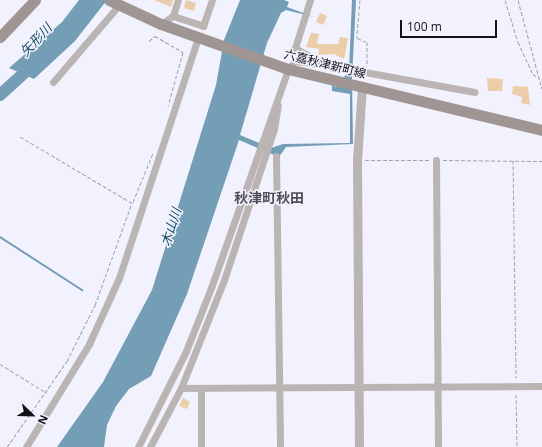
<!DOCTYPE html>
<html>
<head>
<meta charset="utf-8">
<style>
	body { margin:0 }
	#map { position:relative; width:542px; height:447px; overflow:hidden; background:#f1f2fd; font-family:"Open Sans","Noto Sans JP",sans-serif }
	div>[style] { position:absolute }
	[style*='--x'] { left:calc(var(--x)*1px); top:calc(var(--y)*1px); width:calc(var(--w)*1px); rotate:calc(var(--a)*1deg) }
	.water>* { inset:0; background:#749eb6 }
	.stream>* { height:2px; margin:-1px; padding:0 1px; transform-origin:1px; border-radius:1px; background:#749eb6 }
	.river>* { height:12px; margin:-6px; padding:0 6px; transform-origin:6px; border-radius:6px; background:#749eb6 }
	.building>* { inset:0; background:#ebcda9 }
	.path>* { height:1px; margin-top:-0.5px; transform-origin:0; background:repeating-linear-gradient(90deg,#a2a2ab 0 4px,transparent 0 6px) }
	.minor>* { height:7px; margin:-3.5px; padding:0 3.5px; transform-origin:3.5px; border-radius:3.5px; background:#bab4b3 }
	.tertiary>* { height:9px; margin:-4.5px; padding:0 4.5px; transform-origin:4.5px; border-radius:4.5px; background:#bab4b3 }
	.secondary>* { height:11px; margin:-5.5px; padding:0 5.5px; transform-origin:5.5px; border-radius:5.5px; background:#9f9694 }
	span { translate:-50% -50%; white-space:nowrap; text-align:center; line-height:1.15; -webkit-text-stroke:3px #f1f2fd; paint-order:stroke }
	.street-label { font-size:12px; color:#121216 }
	.water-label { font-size:13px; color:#114862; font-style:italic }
	.quarter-label { font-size:14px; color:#4e4e58; font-weight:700 }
	.north { position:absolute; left:12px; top:395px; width:40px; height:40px; -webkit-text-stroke:3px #f1f2fd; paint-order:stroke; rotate:113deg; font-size:11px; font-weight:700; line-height:16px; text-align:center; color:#121216 }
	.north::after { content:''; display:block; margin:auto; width:14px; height:18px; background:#121216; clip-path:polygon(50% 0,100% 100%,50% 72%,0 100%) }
	.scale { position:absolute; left:400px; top:20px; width:97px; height:18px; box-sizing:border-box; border:2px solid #121216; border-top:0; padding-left:5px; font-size:12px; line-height:14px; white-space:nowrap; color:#121216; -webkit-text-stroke:3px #f1f2fd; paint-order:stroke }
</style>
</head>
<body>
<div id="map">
	<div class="water">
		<i style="clip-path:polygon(79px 0,107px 0,75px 41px,34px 79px,9px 68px,62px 22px)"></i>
		<i style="clip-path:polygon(240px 0,284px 0,289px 2px,287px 7px,314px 17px,286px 10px,281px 13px,267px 43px,240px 135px,271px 148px,283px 144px,350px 143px,350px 94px,332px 91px,332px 85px,336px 87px,349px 71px,352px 0,356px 0,352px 78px,353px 144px,286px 147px,279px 157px,239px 140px,187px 294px,151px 376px,129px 389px,116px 406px,107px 425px,104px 447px,57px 447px,103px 382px,152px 290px,216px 85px,224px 40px)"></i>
	</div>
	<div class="stream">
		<i style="--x:0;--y:237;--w:98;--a:32.9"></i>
	</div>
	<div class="river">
		<i style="--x:0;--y:95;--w:46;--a:-42.4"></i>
	</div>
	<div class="building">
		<i style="clip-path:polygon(154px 0,173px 0,171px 7px)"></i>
		<i style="clip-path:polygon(186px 0,196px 3px,194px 11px,184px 8px)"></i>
		<i style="clip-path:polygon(320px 13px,327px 16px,323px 25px,316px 22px)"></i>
		<i style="clip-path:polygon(311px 33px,319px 34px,317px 44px,338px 44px,340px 37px,348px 38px,344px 59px,334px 54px,318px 55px,319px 49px,306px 47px)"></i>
		<i style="clip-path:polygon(487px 78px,503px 79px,502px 91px,488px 91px)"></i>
		<i style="clip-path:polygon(513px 86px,528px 87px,530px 105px,521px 103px,522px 97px,512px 94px)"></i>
		<i style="clip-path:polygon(183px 398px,190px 402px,187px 409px,179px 406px)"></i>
	</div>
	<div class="path">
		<i style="--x:360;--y:0;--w:38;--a:95"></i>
		<i style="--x:357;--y:38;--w:11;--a:22"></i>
		<i style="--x:367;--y:42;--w:24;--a:90"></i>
		<i style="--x:505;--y:0;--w:44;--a:72.8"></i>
		<i style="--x:518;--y:42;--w:35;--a:65"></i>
		<i style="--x:533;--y:74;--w:7;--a:34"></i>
		<i style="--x:518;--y:0;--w:92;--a:74.9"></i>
		<i style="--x:149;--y:41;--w:8;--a:-40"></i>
		<i style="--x:155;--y:36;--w:32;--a:30"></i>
		<i style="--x:183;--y:52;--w:56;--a:105.5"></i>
		<i style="--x:365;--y:160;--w:64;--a:0"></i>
		<i style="--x:443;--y:160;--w:99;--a:0.6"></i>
		<i style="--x:513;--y:160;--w:218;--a:89.2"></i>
		<i style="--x:133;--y:202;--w:53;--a:-67.8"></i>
		<i style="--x:0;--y:364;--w:55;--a:31.7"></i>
		<i style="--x:516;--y:394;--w:53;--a:88.9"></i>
		<i style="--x:7;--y:447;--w:105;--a:-55.1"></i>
		<i style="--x:67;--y:361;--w:63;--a:-63.4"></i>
		<i style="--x:95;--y:305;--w:109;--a:-70.1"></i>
		<i style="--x:132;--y:203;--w:131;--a:-149.3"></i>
	</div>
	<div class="minor">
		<i style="--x:310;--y:0;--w:50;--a:107.4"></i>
		<i style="--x:295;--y:48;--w:35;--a:29"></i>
		<i style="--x:326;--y:65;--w:151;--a:10.3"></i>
		<i style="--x:173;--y:16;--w:32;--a:18"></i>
		<i style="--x:203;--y:26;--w:28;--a:-71"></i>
		<i style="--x:161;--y:24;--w:14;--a:-34"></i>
		<i style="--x:173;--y:16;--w:17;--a:-73"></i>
		<i style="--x:53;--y:82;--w:101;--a:-49.4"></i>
		<i style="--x:276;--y:156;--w:291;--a:89.2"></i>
		<i style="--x:436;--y:160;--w:287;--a:89.6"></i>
		<i style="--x:181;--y:388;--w:361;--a:-0.3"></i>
		<i style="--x:201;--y:390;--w:57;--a:90"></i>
		<i style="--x:26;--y:447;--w:121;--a:-58.5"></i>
		<i style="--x:89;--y:344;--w:72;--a:-65.6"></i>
		<i style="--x:119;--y:278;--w:253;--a:-71.8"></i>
		<i style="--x:138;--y:447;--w:107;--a:-63.4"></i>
		<i style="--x:186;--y:351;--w:68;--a:-68.4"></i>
		<i style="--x:211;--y:288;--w:232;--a:-70.6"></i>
		<i style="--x:288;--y:69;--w:11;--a:-49"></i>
		<i style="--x:295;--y:61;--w:31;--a:7"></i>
		<i style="--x:150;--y:447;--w:67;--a:-62.3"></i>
		<i style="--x:181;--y:388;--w:116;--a:-68.3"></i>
		<i style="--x:224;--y:280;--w:159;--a:-71.7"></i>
		<i style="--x:274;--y:129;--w:24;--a:-81"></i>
	</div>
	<div class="tertiary">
		<i style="--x:359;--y:447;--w:287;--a:-90.4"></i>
		<i style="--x:357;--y:160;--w:74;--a:-86.1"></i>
	</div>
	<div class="secondary">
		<i style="--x:109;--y:0;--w:57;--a:24.8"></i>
		<i style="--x:161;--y:24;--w:135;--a:19.5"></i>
		<i style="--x:288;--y:69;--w:261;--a:13.5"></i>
		<i style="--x:0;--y:37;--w:51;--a:-46.6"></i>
	</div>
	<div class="street-label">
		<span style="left:325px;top:64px;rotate:14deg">六嘉秋津新町線</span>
	</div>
	<div class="water-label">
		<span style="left:36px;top:40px;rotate:-47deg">矢形川</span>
		<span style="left:171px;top:227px;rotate:-72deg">木山川</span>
	</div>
	<div class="quarter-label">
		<span style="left:269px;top:198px">秋津町秋田</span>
	</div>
	<div class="north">N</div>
	<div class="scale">100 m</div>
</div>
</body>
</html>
